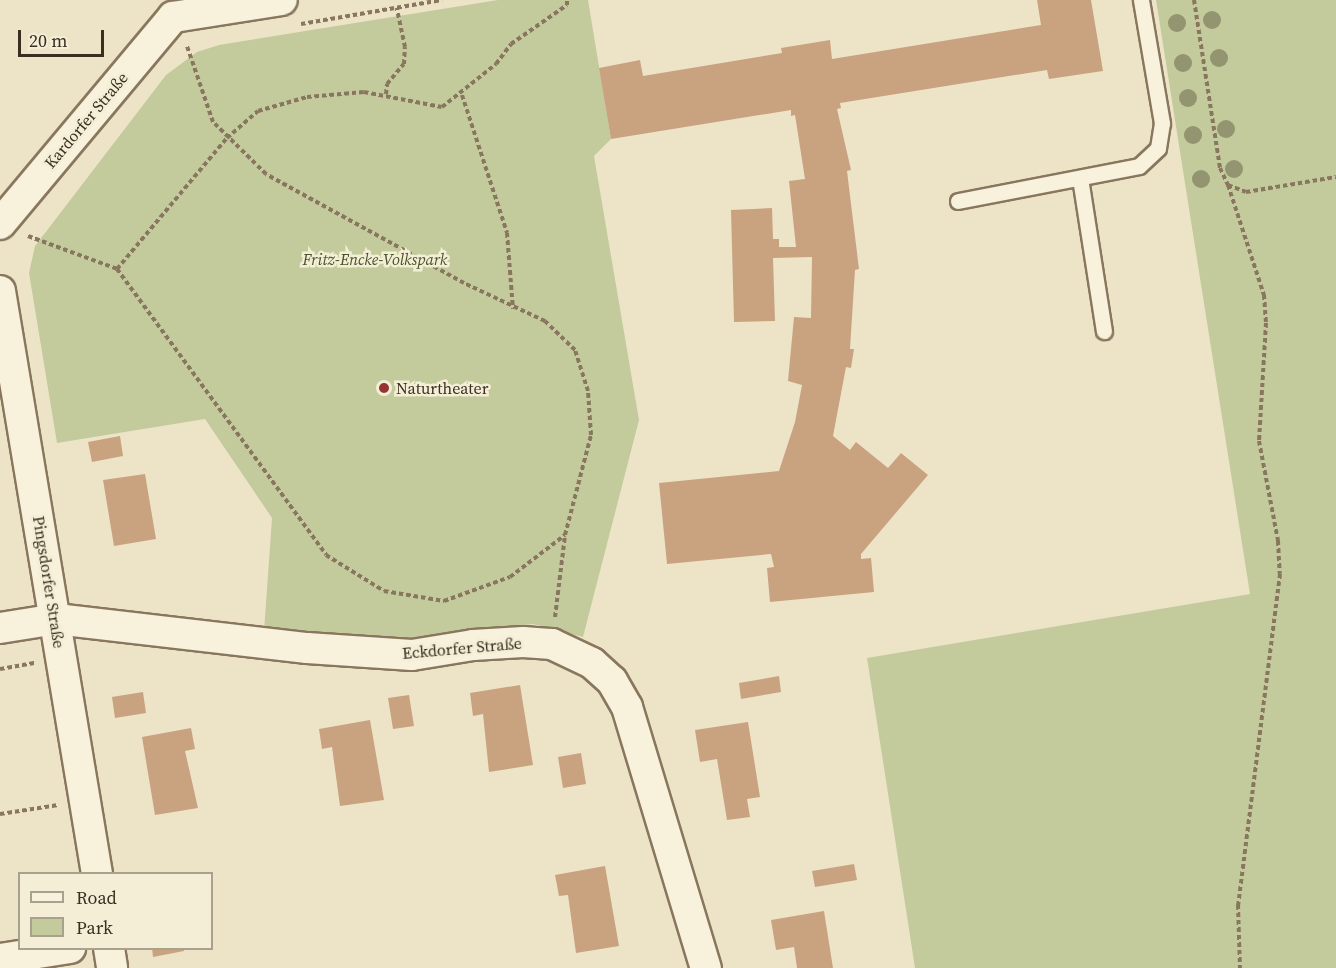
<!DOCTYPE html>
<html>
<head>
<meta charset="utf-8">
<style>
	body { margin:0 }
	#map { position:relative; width:1336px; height:968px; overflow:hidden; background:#ede4c8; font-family:"Source Serif 4",serif }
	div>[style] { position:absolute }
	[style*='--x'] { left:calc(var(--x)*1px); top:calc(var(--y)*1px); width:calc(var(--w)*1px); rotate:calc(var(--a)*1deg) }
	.green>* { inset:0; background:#c3cb9c }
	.building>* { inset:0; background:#c9a280 }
	.path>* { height:4px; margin-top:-2px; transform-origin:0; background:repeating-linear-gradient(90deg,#88775e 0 4.5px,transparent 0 7.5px) }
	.roads { filter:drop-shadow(2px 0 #88775e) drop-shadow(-2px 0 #88775e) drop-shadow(0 2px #88775e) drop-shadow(0 -2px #88775e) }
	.service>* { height:15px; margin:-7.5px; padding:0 7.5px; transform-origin:7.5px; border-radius:7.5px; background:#f8f1db }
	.minor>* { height:30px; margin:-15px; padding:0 15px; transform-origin:15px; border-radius:15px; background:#f8f1db }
	.trees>* { width:18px; height:18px; margin:-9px; border-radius:50%; background:#929570 }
	.dots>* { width:16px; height:16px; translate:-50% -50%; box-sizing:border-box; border:3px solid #f4eed7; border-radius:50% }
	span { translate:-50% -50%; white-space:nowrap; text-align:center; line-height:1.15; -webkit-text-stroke:5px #f4eed7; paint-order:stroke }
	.street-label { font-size:16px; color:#392e21 }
	.park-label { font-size:16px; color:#475428; font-style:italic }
	.poi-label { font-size:16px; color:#392e21 }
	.left { translate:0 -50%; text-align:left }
	.legend { position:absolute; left:18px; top:872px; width:195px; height:78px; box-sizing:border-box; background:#f4eed7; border:2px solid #a9a18e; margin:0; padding:8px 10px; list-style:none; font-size:18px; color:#392e21 }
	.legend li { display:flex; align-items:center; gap:12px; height:30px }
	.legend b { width:30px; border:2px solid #a9a18e }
	.scale { position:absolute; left:18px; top:30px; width:86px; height:27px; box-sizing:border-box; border:3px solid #392e21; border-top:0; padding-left:8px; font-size:18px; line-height:21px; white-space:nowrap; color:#392e21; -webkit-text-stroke:4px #f4eed7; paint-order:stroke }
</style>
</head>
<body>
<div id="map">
	<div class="green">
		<i style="clip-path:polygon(498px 0,588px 0,611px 139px,594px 156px,639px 420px,583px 637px,533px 624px,394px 641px,264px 631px,272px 518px,205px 419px,57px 443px,29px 273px,35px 246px,166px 75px,197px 52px,219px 45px)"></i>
		<i style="clip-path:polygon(1156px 0,1336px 0,1336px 968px,915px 968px,867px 658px,1250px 594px)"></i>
	</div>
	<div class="building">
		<i style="clip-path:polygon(1037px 0,1091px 0,1103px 71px,1049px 79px,1047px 70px,840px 103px,841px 108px,837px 109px,851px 170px,847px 171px,859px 269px,855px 270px,850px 349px,854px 349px,851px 368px,846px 367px,833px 436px,850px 450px,856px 442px,888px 468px,901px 453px,928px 475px,861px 554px,861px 559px,871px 558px,874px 592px,770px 602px,767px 568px,774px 567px,771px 554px,667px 564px,659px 483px,779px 471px,795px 422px,802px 385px,788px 381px,794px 317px,811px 318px,812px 257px,773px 258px,775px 321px,734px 322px,731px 210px,772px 208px,773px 239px,779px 239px,779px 247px,796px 247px,789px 181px,805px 179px,795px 115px,791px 116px,791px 110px,611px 139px,599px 68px,640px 60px,643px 76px,782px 53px,781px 48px,830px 40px,832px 59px,1041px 25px)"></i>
		<i style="clip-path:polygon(120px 436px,123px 456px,92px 462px,88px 442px)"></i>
		<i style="clip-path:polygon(145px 474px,156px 539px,114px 546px,103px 480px)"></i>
		<i style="clip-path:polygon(779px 676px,781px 692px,741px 699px,739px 683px)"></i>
		<i style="clip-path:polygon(520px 685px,533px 765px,489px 772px,483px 714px,473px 716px,470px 693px)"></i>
		<i style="clip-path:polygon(143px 692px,146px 713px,115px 718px,112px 697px)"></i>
		<i style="clip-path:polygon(409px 695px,414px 726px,393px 729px,388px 698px)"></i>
		<i style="clip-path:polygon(370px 720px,384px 800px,340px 806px,332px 747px,322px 749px,319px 729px)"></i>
		<i style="clip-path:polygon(748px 722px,760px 797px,747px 799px,750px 817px,727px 820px,717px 759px,700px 762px,695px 730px)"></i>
		<i style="clip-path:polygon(191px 728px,195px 749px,185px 751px,198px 808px,155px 815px,142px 737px)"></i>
		<i style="clip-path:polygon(581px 753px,586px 784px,563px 788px,558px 757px)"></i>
		<i style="clip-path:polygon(854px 864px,857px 880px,815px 887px,812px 871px)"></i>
		<i style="clip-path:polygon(605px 866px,619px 946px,576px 953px,568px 895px,559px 896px,555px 875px)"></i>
		<i style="clip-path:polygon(824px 911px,833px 968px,797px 968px,794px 947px,776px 950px,771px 920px)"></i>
		<i style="clip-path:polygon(152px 948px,184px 948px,184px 951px,153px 957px)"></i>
	</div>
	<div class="path">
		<i style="--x:1194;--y:0;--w:170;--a:81.2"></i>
		<i style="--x:1220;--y:168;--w:19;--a:65"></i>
		<i style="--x:1228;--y:185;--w:19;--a:21"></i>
		<i style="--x:1246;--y:192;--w:91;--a:-9.5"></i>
		<i style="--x:301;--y:24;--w:143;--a:-9.7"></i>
		<i style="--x:386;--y:94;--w:10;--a:-84"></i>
		<i style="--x:387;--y:84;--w:26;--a:-50"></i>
		<i style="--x:404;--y:64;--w:17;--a:-87"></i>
		<i style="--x:405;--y:47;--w:40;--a:-102"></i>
		<i style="--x:462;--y:95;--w:145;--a:71.9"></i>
		<i style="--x:507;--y:233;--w:76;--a:85.5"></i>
		<i style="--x:1228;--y:185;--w:116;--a:71.9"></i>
		<i style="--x:1264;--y:295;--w:28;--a:86"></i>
		<i style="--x:1266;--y:323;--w:118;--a:93.4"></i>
		<i style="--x:1259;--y:441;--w:102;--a:79.2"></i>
		<i style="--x:1278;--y:541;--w:33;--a:87"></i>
		<i style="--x:1280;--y:574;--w:334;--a:97.2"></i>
		<i style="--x:1238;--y:905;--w:63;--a:88.2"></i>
		<i style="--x:28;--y:236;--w:95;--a:20.3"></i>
		<i style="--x:117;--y:269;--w:354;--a:53.8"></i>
		<i style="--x:326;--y:555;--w:68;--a:31.8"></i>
		<i style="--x:384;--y:591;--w:61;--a:9.5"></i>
		<i style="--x:444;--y:601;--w:70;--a:-20"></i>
		<i style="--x:510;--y:577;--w:69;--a:-37.4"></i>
		<i style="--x:565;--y:535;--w:103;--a:-75.4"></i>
		<i style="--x:591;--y:435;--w:44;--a:-93.9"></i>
		<i style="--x:588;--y:391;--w:43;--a:-107.6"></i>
		<i style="--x:575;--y:350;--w:42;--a:-136"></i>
		<i style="--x:545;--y:321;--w:89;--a:-154.9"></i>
		<i style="--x:464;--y:283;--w:226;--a:-151.2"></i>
		<i style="--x:266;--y:174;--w:74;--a:-135.5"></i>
		<i style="--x:213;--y:122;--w:80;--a:-108.9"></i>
		<i style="--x:117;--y:269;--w:171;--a:-50"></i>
		<i style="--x:227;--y:138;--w:41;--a:-41.1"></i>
		<i style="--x:258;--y:111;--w:51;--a:-15.9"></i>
		<i style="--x:307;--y:97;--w:57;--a:-5"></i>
		<i style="--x:364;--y:92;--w:79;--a:10.9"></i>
		<i style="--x:442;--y:107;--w:69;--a:-38.5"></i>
		<i style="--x:496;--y:64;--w:25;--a:-53"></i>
		<i style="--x:511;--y:44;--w:68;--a:-34.9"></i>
		<i style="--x:567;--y:5;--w:5;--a:-90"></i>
		<i style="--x:555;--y:617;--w:83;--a:-83"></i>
		<i style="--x:0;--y:669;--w:36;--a:-10"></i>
		<i style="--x:0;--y:814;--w:59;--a:-8.8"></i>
	</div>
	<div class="roads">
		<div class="service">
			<i style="--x:1080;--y:178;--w:155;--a:81.1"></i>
			<i style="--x:958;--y:201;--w:184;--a:-10.9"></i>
			<i style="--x:1139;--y:166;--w:26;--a:-43"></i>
			<i style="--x:1158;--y:148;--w:25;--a:-81"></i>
			<i style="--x:1162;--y:123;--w:125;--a:-99.7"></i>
		</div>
		<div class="minor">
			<i style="--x:0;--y:224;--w:270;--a:-50.1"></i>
			<i style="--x:173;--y:17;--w:110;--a:-8.9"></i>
			<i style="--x:0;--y:291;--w:591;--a:80.55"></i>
			<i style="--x:0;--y:628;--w:57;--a:-9.1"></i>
			<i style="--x:56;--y:619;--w:253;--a:6.6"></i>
			<i style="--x:307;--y:648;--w:105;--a:3.8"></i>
			<i style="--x:412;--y:655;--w:62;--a:-9.3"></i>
			<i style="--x:473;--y:645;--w:50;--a:-3.4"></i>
			<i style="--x:523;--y:642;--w:29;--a:4"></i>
			<i style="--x:552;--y:644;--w:44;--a:25.4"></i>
			<i style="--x:592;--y:663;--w:27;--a:42"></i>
			<i style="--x:612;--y:681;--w:30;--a:60"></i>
			<i style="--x:627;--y:707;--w:273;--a:73.2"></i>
			<i style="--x:109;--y:948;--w:20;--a:81"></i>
			<i style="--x:0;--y:959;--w:71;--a:-8.9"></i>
		</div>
	</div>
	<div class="trees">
		<i style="left:1212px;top:20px"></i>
		<i style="left:1177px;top:23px"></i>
		<i style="left:1219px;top:58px"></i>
		<i style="left:1183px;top:63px"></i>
		<i style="left:1188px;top:98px"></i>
		<i style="left:1226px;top:129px"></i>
		<i style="left:1193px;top:135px"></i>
		<i style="left:1234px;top:169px"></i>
		<i style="left:1201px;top:179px"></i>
	</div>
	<div class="dots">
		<i style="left:384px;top:388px;background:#943531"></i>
	</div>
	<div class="street-label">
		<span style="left:86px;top:120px;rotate:-50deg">Kardorfer Straße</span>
		<span style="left:49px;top:582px;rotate:81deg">Pingsdorfer Straße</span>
		<span style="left:462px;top:648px;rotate:-5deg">Eckdorfer Straße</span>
	</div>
	<div class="park-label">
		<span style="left:375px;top:259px">Fritz-Encke-Volkspark</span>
	</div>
	<div class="poi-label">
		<span class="left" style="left:396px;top:388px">Naturtheater</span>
	</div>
	<ul class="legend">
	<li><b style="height:8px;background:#f8f1db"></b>Road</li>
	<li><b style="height:16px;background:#c3cb9c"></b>Park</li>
	</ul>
	<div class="scale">20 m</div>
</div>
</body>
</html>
